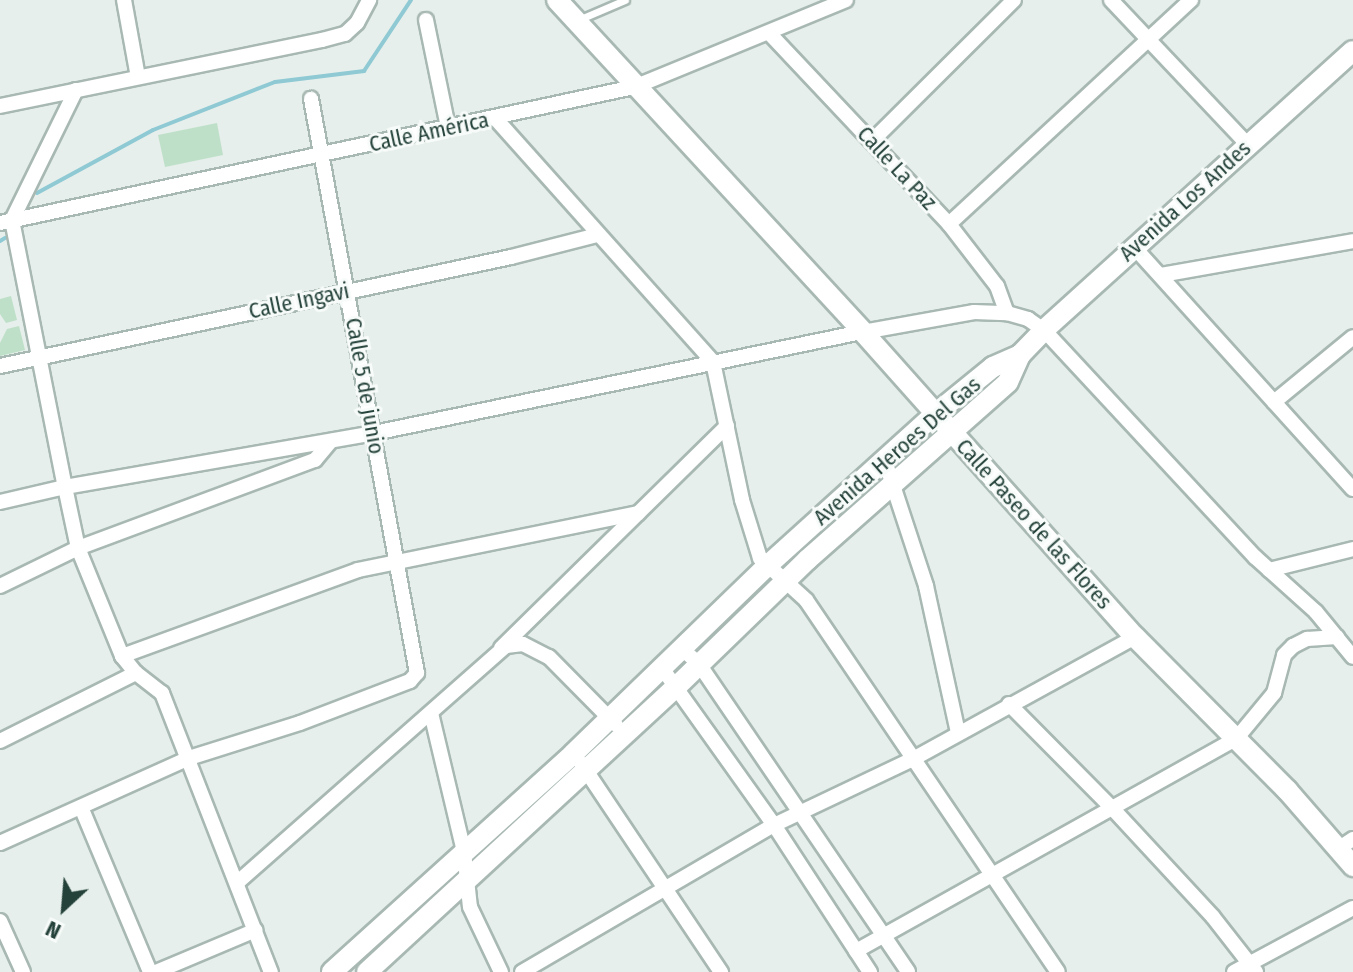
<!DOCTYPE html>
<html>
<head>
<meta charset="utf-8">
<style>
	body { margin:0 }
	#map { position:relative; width:1353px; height:972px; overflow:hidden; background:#e6efeb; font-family:"Fira Sans Condensed",sans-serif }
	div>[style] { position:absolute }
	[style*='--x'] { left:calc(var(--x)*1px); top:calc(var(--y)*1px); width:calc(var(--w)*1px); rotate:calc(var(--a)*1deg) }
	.green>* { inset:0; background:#bfe0c8 }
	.stream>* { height:4px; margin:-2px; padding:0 2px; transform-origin:2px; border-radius:2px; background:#8ec9d4 }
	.roads { filter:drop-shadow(2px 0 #a8b8b2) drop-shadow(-2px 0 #a8b8b2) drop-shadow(0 2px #a8b8b2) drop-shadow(0 -2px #a8b8b2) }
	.lane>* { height:7px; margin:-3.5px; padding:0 3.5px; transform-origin:3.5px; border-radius:3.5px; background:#fff }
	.street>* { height:14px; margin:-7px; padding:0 7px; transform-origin:7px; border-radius:7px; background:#fff }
	.secondary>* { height:20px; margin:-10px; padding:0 10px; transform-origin:10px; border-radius:10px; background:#fff }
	span { translate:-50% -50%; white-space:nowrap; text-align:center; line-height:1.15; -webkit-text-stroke:6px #f7fbf9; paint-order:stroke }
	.street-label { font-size:22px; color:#24423a }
	.north { position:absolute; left:24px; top:868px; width:80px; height:80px; -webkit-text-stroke:6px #f7fbf9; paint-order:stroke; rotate:206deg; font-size:22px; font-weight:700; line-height:32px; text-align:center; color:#24423a }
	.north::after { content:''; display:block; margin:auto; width:28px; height:36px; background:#24423a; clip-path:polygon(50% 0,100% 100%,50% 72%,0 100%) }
</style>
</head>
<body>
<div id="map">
	<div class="green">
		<i style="clip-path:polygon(217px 123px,223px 155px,165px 167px,158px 135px)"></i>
		<i style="clip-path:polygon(11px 296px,17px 320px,6px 323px,0 314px,0 299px)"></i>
		<i style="clip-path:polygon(19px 326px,25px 350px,0 356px,0 343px,7px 329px)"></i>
	</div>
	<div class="stream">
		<i style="--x:37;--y:193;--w:132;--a:-28.5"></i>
		<i style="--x:153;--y:130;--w:131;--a:-21.5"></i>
		<i style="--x:275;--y:82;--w:90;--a:-7"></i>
		<i style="--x:364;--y:71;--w:85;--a:-56.5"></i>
		<i style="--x:0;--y:241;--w:6;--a:-31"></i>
	</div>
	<div class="roads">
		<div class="lane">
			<i style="--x:578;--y:20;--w:51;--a:-23.1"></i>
		</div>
		<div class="street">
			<i style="--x:124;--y:0;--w:78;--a:79.7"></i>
			<i style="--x:1111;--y:0;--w:198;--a:46.6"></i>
			<i style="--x:426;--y:20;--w:109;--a:78.4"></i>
			<i style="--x:770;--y:34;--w:261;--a:46.7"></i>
			<i style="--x:949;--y:224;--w:78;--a:52.3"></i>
			<i style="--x:997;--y:286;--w:29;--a:70"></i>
			<i style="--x:76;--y:90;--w:145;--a:116.2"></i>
			<i style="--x:12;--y:220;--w:272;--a:78.8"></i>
			<i style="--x:65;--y:487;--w:62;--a:78"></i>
			<i style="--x:78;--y:548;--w:117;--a:67.8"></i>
			<i style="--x:122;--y:656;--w:22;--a:51"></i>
			<i style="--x:136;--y:673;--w:33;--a:38"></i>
			<i style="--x:162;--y:693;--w:300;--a:68.7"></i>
			<i style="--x:0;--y:106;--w:329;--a:-11.6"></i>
			<i style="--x:322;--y:40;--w:24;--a:-15"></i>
			<i style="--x:345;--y:34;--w:16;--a:-43"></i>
			<i style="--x:357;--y:23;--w:26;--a:-62"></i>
			<i style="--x:495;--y:118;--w:327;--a:48.2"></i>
			<i style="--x:713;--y:362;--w:141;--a:78.1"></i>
			<i style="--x:742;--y:500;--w:61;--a:72.8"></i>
			<i style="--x:760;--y:558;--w:62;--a:42.4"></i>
			<i style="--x:806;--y:600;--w:449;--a:55.9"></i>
			<i style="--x:872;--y:141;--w:200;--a:-44.8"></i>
			<i style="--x:0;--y:223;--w:648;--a:-12.11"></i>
			<i style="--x:634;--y:87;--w:229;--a:-22.3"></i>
			<i style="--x:949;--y:224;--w:330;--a:-42.8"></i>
			<i style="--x:1134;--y:247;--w:326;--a:47.9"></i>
			<i style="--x:1161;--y:275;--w:195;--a:-10"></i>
			<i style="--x:0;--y:366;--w:522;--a:-12.04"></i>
			<i style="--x:511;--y:257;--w:89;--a:-14.3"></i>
			<i style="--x:1274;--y:402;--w:102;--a:-39.4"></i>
			<i style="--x:885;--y:461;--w:132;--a:71.8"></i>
			<i style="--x:926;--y:586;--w:150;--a:77.7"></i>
			<i style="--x:0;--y:502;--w:67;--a:-13"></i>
			<i style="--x:65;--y:487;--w:314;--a:-9.9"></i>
			<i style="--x:374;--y:433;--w:499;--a:-11.7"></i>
			<i style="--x:863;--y:332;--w:113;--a:-10.2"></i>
			<i style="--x:974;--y:312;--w:33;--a:2"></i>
			<i style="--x:1007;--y:313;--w:22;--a:16"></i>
			<i style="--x:1028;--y:319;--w:19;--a:35"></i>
			<i style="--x:1044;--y:330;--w:310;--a:47.1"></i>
			<i style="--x:1255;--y:557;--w:82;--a:42"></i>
			<i style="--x:1316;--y:612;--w:58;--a:50.6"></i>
			<i style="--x:1269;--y:570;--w:87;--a:-14"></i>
			<i style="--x:0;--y:586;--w:87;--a:-26"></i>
			<i style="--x:78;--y:548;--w:253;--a:-20.4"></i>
			<i style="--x:315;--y:460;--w:25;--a:-50"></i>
			<i style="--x:501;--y:648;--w:317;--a:-44.5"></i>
			<i style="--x:682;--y:649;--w:23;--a:41"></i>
			<i style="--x:699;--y:664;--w:372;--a:55.8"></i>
			<i style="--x:122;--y:656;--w:251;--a:-20"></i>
			<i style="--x:358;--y:570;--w:286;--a:-11.5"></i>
			<i style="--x:662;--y:668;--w:193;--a:54.5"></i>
			<i style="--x:774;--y:825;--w:176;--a:56.9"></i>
			<i style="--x:1009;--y:704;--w:148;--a:45.3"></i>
			<i style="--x:1113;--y:809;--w:147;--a:47.2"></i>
			<i style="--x:1213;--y:917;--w:70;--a:52"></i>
			<i style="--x:431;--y:713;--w:143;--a:76.6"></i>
			<i style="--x:464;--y:852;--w:55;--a:83.8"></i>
			<i style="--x:470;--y:907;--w:72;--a:64.5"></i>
			<i style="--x:0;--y:741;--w:152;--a:-26.6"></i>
			<i style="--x:581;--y:763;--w:252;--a:56.2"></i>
			<i style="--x:81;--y:807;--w:179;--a:67.3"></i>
			<i style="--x:0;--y:843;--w:207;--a:-24.2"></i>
			<i style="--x:189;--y:758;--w:116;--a:-17.5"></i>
			<i style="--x:300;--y:723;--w:118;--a:-20.9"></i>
			<i style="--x:410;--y:681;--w:11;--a:-49"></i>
			<i style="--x:417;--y:673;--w:584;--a:-100.46"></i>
			<i style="--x:1338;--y:849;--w:18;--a:-34"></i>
			<i style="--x:238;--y:882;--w:357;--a:-41.4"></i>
			<i style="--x:506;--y:646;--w:17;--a:-7"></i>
			<i style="--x:523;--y:644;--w:29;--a:27"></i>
			<i style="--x:549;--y:657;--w:95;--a:45.4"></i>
			<i style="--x:0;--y:921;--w:56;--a:65.7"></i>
			<i style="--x:856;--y:951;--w:435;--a:-29.2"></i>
			<i style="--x:1236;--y:739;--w:60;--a:-50.4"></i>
			<i style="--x:1274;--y:693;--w:39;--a:-75"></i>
			<i style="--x:1284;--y:655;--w:13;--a:-45"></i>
			<i style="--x:1293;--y:646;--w:16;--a:-27"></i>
			<i style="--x:1307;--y:639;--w:30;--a:-4"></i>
			<i style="--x:156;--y:972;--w:108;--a:-22.8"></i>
			<i style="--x:522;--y:972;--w:292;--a:-30.3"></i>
			<i style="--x:774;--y:825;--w:154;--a:-25.4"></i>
			<i style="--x:913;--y:759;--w:253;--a:-28.8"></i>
			<i style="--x:1234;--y:972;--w:135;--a:-28.3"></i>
		</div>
		<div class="secondary">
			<i style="--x:557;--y:0;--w:452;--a:47.3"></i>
			<i style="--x:863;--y:332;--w:409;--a:48.3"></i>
			<i style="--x:1135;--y:637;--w:216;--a:45.2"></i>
			<i style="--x:1287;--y:790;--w:101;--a:49"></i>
			<i style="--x:332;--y:972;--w:326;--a:-42.1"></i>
			<i style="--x:574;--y:753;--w:269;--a:-44.1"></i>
			<i style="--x:767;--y:566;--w:225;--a:-42.1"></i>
			<i style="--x:934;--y:415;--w:76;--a:-39.1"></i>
			<i style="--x:993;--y:367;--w:30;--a:-24"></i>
			<i style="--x:367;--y:972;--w:422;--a:-42.7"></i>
			<i style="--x:677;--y:686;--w:181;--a:-44.1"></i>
			<i style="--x:807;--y:560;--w:268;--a:-41.5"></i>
			<i style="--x:1008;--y:382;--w:30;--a:-66"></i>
			<i style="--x:1020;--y:355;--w:35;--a:-46"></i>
			<i style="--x:1044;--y:330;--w:416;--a:-42.1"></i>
		</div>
	</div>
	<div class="street-label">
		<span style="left:429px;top:132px;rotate:-12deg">Calle América</span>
		<span style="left:897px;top:168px;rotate:47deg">Calle La Paz</span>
		<span style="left:1185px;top:201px;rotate:-42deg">Avenida Los Andes</span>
		<span style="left:299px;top:301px;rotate:-12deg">Calle Ingavi</span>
		<span style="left:365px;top:386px;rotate:80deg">Calle 5 de junio</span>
		<span style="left:897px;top:451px;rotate:-41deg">Avenida Heroes Del Gas</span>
		<span style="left:1034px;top:524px;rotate:48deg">Calle Paseo de las Flores</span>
	</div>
	<div class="north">N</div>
</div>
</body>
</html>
